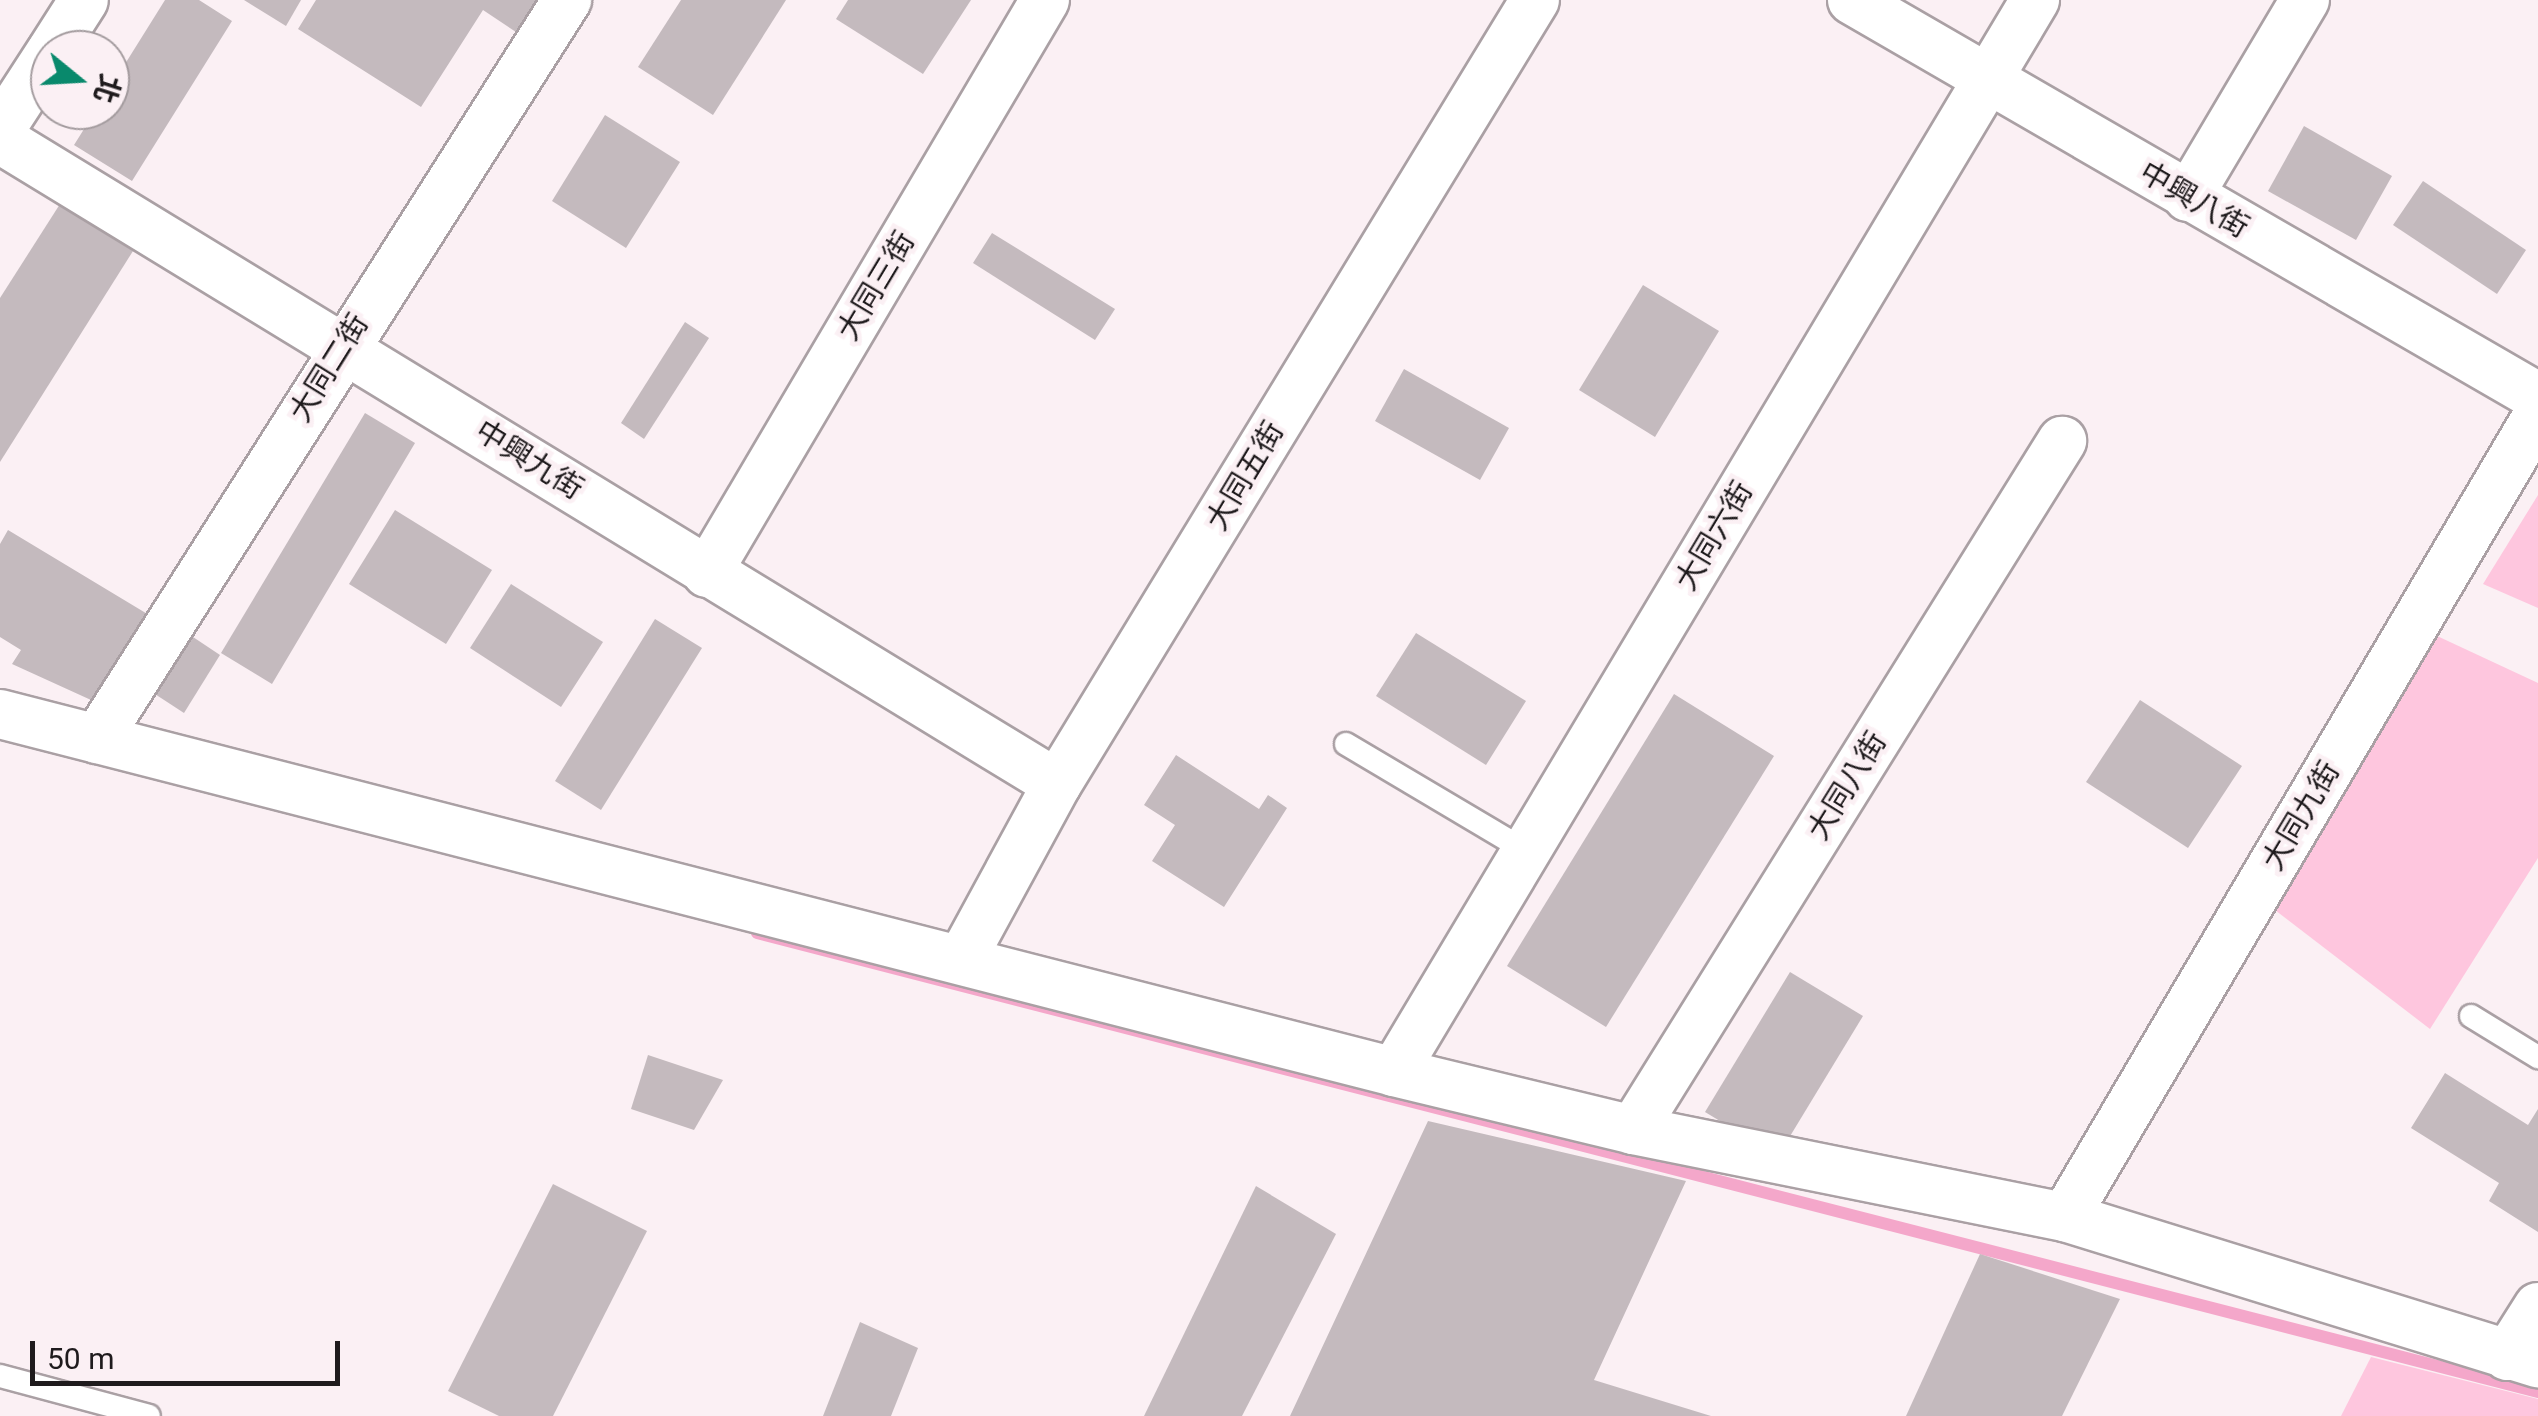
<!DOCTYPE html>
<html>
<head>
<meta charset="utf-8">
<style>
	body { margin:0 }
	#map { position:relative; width:2538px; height:1416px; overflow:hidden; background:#fbf0f4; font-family:Roboto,"Noto Sans TC",sans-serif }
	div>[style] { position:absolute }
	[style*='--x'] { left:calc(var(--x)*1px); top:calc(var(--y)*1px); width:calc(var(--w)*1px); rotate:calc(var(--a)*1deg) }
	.green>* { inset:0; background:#fec6de }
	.stream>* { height:12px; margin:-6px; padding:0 6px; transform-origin:6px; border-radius:6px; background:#f4a7ca }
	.building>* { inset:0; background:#c4babe }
	.roads { filter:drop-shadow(2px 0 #aaa0a4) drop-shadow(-2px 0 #aaa0a4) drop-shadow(0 2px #aaa0a4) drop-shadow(0 -2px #aaa0a4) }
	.service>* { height:22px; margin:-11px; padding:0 11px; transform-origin:11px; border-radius:11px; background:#fff }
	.minor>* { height:48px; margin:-24px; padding:0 24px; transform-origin:24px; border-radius:24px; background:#fff }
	span { translate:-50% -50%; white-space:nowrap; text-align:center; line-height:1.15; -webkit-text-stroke:9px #fbf0f4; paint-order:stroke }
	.street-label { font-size:30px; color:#1f1b1d }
	.north { position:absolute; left:30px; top:30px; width:100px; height:100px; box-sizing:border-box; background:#fbf0f4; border:2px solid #a39b9e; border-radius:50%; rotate:108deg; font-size:28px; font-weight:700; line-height:40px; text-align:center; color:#1f1b1d }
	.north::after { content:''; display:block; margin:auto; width:35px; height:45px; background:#09896c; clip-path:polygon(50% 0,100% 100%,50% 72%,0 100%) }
	.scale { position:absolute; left:30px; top:1341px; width:310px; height:45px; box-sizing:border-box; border:5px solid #1f1b1d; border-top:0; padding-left:12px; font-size:30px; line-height:35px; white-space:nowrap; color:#1f1b1d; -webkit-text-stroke:8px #fbf0f4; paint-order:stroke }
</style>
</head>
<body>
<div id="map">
	<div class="green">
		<i style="clip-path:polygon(2538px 495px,2538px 608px,2483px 584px)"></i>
		<i style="clip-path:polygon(2435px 635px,2538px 683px,2538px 858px,2430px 1029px,2271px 907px)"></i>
		<i style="clip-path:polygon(2371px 1357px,2538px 1399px,2538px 1416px,2341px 1416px)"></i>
	</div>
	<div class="stream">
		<i style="--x:757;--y:933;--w:1839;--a:14.45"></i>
	</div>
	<div class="building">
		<i style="clip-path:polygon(165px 0,199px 0,232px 21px,132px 181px,74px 145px,96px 110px,110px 110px,110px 88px)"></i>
		<i style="clip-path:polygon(244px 0,301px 0,286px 26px)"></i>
		<i style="clip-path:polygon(316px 0,536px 0,516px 32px,483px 10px,421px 107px,298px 29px)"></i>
		<i style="clip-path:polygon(681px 0,786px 0,713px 115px,638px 67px)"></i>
		<i style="clip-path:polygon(848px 0,971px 0,923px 74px,836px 19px)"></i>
		<i style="clip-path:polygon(605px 115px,680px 162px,626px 248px,552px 201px)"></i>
		<i style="clip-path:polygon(2304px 126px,2392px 176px,2356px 240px,2268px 191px)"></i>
		<i style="clip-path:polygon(2423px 181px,2526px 250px,2497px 294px,2393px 225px)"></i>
		<i style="clip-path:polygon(60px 204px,133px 251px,0 462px,0 298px)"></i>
		<i style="clip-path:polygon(992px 233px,1115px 309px,1095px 340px,973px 263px)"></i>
		<i style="clip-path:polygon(1643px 285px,1719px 331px,1655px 437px,1579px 390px)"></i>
		<i style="clip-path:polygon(685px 322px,709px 338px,644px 439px,621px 423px)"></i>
		<i style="clip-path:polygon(1404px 369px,1509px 428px,1480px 480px,1375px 421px)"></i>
		<i style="clip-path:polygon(365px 413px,415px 443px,272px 684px,221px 653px)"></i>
		<i style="clip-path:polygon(395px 510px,492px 570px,446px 644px,349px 584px)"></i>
		<i style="clip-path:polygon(8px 530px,154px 618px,102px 705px,12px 664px,21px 650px,0 637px,0 544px)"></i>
		<i style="clip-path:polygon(511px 584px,603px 642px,561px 707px,470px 648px)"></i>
		<i style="clip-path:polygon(655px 619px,702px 648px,601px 810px,555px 781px)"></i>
		<i style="clip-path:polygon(175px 625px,220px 655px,184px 713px,138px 683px)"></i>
		<i style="clip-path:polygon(1416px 633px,1526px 701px,1486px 765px,1376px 696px)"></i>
		<i style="clip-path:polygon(1674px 694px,1774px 756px,1606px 1027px,1507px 966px)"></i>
		<i style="clip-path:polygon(2140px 700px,2242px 766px,2188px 848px,2086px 782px)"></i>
		<i style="clip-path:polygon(1176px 755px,1259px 809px,1268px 795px,1287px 808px,1224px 907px,1152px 861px,1175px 825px,1144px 805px)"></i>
		<i style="clip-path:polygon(1790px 972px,1863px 1016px,1778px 1156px,1705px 1112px)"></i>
		<i style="clip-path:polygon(648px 1055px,723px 1080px,694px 1130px,631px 1109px)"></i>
		<i style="clip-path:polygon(2445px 1073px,2528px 1125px,2538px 1109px,2538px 1232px,2489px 1201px,2499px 1183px,2411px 1128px)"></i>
		<i style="clip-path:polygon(1428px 1121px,1686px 1181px,1594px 1380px,1711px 1416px,1290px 1416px)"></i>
		<i style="clip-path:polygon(553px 1184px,647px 1231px,553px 1416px,499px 1416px,448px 1391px)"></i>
		<i style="clip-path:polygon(1256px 1186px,1336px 1234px,1242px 1416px,1144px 1416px)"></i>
		<i style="clip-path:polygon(1980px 1254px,2120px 1299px,2062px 1416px,1906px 1416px)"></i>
		<i style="clip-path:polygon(860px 1322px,918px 1348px,891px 1416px,823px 1416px)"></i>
	</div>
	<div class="roads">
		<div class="service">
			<i style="--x:1346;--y:744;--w:209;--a:30.7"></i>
			<i style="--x:2471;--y:1016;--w:79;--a:31.5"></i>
			<i style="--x:0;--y:1376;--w:154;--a:15"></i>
		</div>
		<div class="minor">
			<i style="--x:1852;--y:0;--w:793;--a:30.06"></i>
			<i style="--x:52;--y:50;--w:59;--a:-57.4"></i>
			<i style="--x:0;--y:130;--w:92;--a:-57"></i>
			<i style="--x:0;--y:139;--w:1238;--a:31.39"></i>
			<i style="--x:2188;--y:197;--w:229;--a:-59.3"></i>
			<i style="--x:707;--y:573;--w:665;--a:-59.46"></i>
			<i style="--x:0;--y:714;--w:1439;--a:14.4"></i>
			<i style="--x:1394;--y:1072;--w:246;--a:13.6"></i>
			<i style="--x:1633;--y:1130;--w:441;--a:11.4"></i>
			<i style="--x:2065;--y:1217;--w:495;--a:17.2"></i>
			<i style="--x:97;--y:739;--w:876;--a:-57.54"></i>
			<i style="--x:963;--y:957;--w:197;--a:-61.5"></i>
			<i style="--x:1057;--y:784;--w:918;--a:-58.63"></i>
			<i style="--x:1394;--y:1072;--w:1249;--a:-59.12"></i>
			<i style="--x:1633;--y:1130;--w:812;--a:-58.09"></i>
			<i style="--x:2065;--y:1217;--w:931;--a:-59.47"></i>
			<i style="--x:2507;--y:1356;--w:58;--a:-57.7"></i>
		</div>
	</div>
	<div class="street-label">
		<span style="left:2194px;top:200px;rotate:30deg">中興八街</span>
		<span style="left:876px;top:286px;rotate:-59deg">大同三街</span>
		<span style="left:329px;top:368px;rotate:-58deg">大同二街</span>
		<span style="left:529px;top:460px;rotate:32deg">中興九街</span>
		<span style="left:1245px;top:476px;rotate:-59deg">大同五街</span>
		<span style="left:1714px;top:536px;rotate:-59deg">大同六街</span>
		<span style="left:1847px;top:786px;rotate:-58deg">大同八街</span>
		<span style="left:2301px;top:816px;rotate:-59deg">大同九街</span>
	</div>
	<div class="north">北</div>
	<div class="scale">50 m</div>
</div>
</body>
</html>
